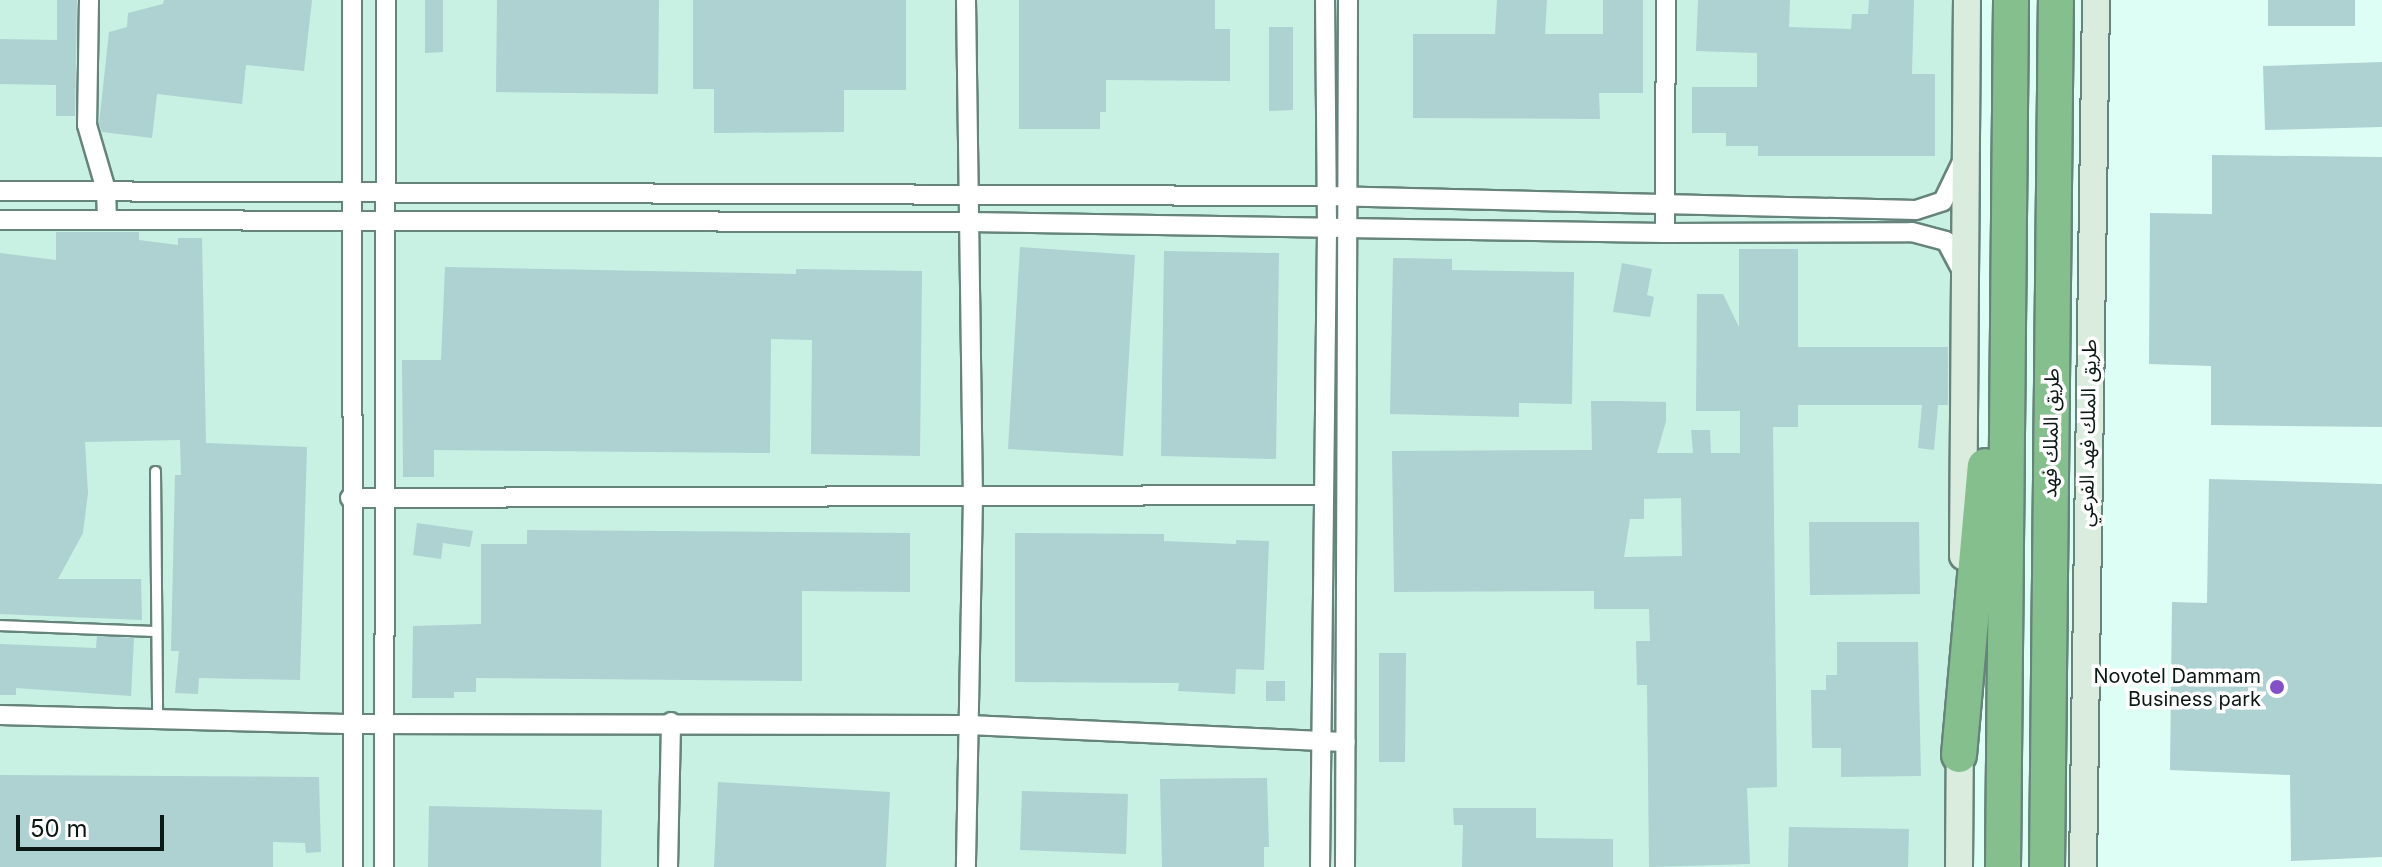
<!DOCTYPE html>
<html>
<head>
<meta charset="utf-8">
<style>
	body { margin:0 }
	#map { position:relative; width:2382px; height:867px; overflow:hidden; background:#ddfef4; font-family:Inter,"Noto Sans Arabic",sans-serif }
	div>[style] { position:absolute }
	[style*='--x'] { left:calc(var(--x)*1px); top:calc(var(--y)*1px); width:calc(var(--w)*1px); rotate:calc(var(--a)*1deg) }
	.built>* { inset:0; background:#c8f1e3 }
	.building>* { inset:0; background:#aed1d2 }
	.roads { filter:drop-shadow(2px 0 #66847b) drop-shadow(-2px 0 #66847b) drop-shadow(0 2px #66847b) drop-shadow(0 -2px #66847b) }
	.lane>* { height:9px; margin:-4.5px; padding:0 4.5px; transform-origin:4.5px; border-radius:4.5px; background:#fff }
	.street>* { height:18px; margin:-9px; padding:0 9px; transform-origin:9px; border-radius:9px; background:#fff }
	.secondary>* { height:26px; margin:-13px; padding:0 13px; transform-origin:13px; border-radius:13px; background:#daecdd }
	.highway>* { height:34px; margin:-17px; padding:0 17px; transform-origin:17px; border-radius:17px; background:#84bf8d }
	.dots>* { width:22px; height:22px; translate:-50% -50%; box-sizing:border-box; border:4px solid #fff; border-radius:50% }
	span { translate:-50% -50%; white-space:nowrap; text-align:center; line-height:1.15; -webkit-text-stroke:7px #fff; paint-order:stroke }
	.street-label { font-size:20px; color:#0c1814 }
	.poi-label { font-size:20px; color:#0c1814 }
	.right { translate:-100% -50%; text-align:right }
	.scale { position:absolute; left:16px; top:815px; width:148px; height:36px; box-sizing:border-box; border:4px solid #0c1814; border-top:0; padding-left:10px; font-size:24px; line-height:28px; white-space:nowrap; color:#0c1814; -webkit-text-stroke:6px #fff; paint-order:stroke }
</style>
</head>
<body>
<div id="map">
	<div class="built">
		<i style="clip-path:polygon(0 0,1953px 0,1952px 64px,1959px 241px,1955px 867px,0 867px)"></i>
	</div>
	<div class="building">
		<i style="clip-path:polygon(57px 0,77px 0,75px 116px,56px 116px,56px 85px,0 84px,0 39px,57px 40px)"></i>
		<i style="clip-path:polygon(164px 0,312px 0,304px 71px,246px 65px,242px 104px,157px 94px,152px 138px,102px 132px,99px 124px,109px 32px,127px 27px,128px 13px,163px 4px)"></i>
		<i style="clip-path:polygon(425px 0,443px 0,443px 52px,425px 53px)"></i>
		<i style="clip-path:polygon(497px 0,659px 0,658px 94px,496px 92px)"></i>
		<i style="clip-path:polygon(693px 0,906px 0,906px 90px,844px 90px,844px 132px,714px 133px,714px 89px,693px 89px)"></i>
		<i style="clip-path:polygon(1019px 0,1215px 0,1215px 29px,1230px 29px,1230px 81px,1106px 80px,1106px 112px,1100px 112px,1100px 129px,1019px 129px)"></i>
		<i style="clip-path:polygon(1497px 0,1547px 0,1545px 34px,1603px 34px,1603px 0,1643px 0,1643px 93px,1599px 93px,1600px 119px,1413px 118px,1413px 34px,1495px 34px)"></i>
		<i style="clip-path:polygon(1698px 0,1790px 0,1789px 27px,1851px 29px,1852px 14px,1868px 14px,1869px 0,1914px 0,1912px 74px,1935px 74px,1935px 156px,1758px 156px,1758px 146px,1726px 146px,1726px 133px,1692px 133px,1692px 87px,1757px 87px,1757px 53px,1696px 51px)"></i>
		<i style="clip-path:polygon(2268px 0,2355px 0,2355px 26px,2268px 26px)"></i>
		<i style="clip-path:polygon(1269px 27px,1293px 27px,1293px 110px,1269px 111px)"></i>
		<i style="clip-path:polygon(2382px 62px,2382px 127px,2265px 130px,2263px 66px)"></i>
		<i style="clip-path:polygon(2212px 155px,2382px 157px,2382px 427px,2211px 425px,2211px 366px,2149px 364px,2150px 213px,2212px 214px)"></i>
		<i style="clip-path:polygon(56px 232px,139px 232px,139px 240px,178px 245px,178px 238px,202px 238px,206px 443px,307px 447px,300px 680px,199px 678px,198px 694px,175px 693px,179px 651px,171px 651px,175px 475px,181px 475px,180px 440px,85px 442px,88px 493px,83px 533px,58px 579px,141px 579px,142px 620px,0 614px,0 253px,56px 260px)"></i>
		<i style="clip-path:polygon(1020px 247px,1135px 255px,1123px 456px,1008px 449px)"></i>
		<i style="clip-path:polygon(evenodd,1739px 249px,1798px 249px,1798px 347px,1948px 347px,1948px 405px,1938px 405px,1934px 450px,1918px 448px,1922px 405px,1798px 405px,1798px 427px,1773px 427px,1777px 787px,1747px 788px,1750px 864px,1649px 867px,1647px 685px,1637px 685px,1636px 641px,1650px 641px,1649px 609px,1594px 609px,1594px 591px,1394px 592px,1392px 451px,1592px 450px,1591px 401px,1620px 401px,1666px 402px,1666px 421px,1657px 453px,1693px 453px,1691px 430px,1710px 430px,1711px 453px,1740px 453px,1740px 411px,1696px 411px,1697px 294px,1723px 294px,1739px 327px,1739px 249px,1681px 498px,1682px 556px,1624px 557px,1630px 519px,1644px 519px,1644px 499px,1681px 498px)"></i>
		<i style="clip-path:polygon(1164px 251px,1279px 253px,1276px 459px,1161px 456px)"></i>
		<i style="clip-path:polygon(1393px 258px,1452px 259px,1452px 270px,1574px 272px,1572px 404px,1519px 403px,1519px 417px,1390px 414px)"></i>
		<i style="clip-path:polygon(1622px 263px,1652px 269px,1647px 295px,1654px 297px,1650px 317px,1613px 312px)"></i>
		<i style="clip-path:polygon(445px 267px,796px 274px,796px 269px,922px 271px,920px 456px,811px 454px,812px 340px,771px 339px,770px 453px,434px 450px,434px 477px,403px 477px,402px 360px,441px 360px)"></i>
		<i style="clip-path:polygon(2209px 479px,2382px 484px,2382px 857px,2291px 861px,2290px 775px,2170px 770px,2172px 602px,2207px 603px)"></i>
		<i style="clip-path:polygon(1809px 522px,1919px 522px,1920px 594px,1810px 595px)"></i>
		<i style="clip-path:polygon(417px 523px,473px 531px,470px 547px,443px 543px,441px 559px,413px 555px)"></i>
		<i style="clip-path:polygon(527px 530px,910px 533px,910px 592px,802px 591px,802px 681px,476px 678px,476px 692px,454px 692px,454px 698px,412px 698px,413px 626px,481px 624px,481px 544px,527px 544px)"></i>
		<i style="clip-path:polygon(1015px 533px,1164px 534px,1164px 541px,1236px 544px,1236px 540px,1269px 541px,1264px 670px,1236px 669px,1235px 694px,1178px 691px,1179px 683px,1015px 682px)"></i>
		<i style="clip-path:polygon(97px 636px,134px 638px,131px 696px,16px 688px,16px 695px,0 695px,0 644px,96px 648px)"></i>
		<i style="clip-path:polygon(1837px 642px,1918px 642px,1921px 776px,1841px 777px,1841px 748px,1812px 748px,1811px 690px,1826px 690px,1826px 675px,1837px 675px)"></i>
		<i style="clip-path:polygon(1379px 653px,1406px 653px,1405px 762px,1379px 762px)"></i>
		<i style="clip-path:polygon(1266px 681px,1285px 681px,1285px 701px,1266px 701px)"></i>
		<i style="clip-path:polygon(0 775px,319px 777px,321px 852px,306px 853px,305px 843px,273px 842px,273px 867px,0 867px)"></i>
		<i style="clip-path:polygon(1267px 778px,1269px 847px,1264px 847px,1264px 867px,1162px 867px,1160px 779px)"></i>
		<i style="clip-path:polygon(718px 782px,890px 792px,886px 867px,714px 867px)"></i>
		<i style="clip-path:polygon(1022px 791px,1128px 794px,1126px 854px,1020px 850px)"></i>
		<i style="clip-path:polygon(429px 806px,602px 810px,601px 867px,428px 867px)"></i>
		<i style="clip-path:polygon(1453px 808px,1536px 808px,1536px 838px,1613px 839px,1613px 867px,1462px 867px,1463px 825px,1454px 825px)"></i>
		<i style="clip-path:polygon(1789px 827px,1909px 829px,1908px 867px,1788px 867px)"></i>
	</div>
	<div class="roads">
		<div class="lane">
			<i style="--x:155;--y:471;--w:246;--a:89.5"></i>
			<i style="--x:0;--y:625;--w:156;--a:2.2"></i>
		</div>
		<div class="street">
			<i style="--x:89;--y:0;--w:125;--a:90.9"></i>
			<i style="--x:87;--y:125;--w:68;--a:73.7"></i>
			<i style="--x:106;--y:190;--w:30;--a:88"></i>
			<i style="--x:352;--y:0;--w:867;--a:89.93"></i>
			<i style="--x:966;--y:0;--w:497;--a:89.2"></i>
			<i style="--x:973;--y:497;--w:370;--a:91.1"></i>
			<i style="--x:0;--y:191;--w:1327;--a:0.22"></i>
			<i style="--x:1327;--y:196;--w:589;--a:1.36"></i>
			<i style="--x:1916;--y:210;--w:28;--a:-18"></i>
			<i style="--x:1943;--y:201;--w:41;--a:-64.1"></i>
			<i style="--x:0;--y:220;--w:969;--a:0.12"></i>
			<i style="--x:969;--y:222;--w:696;--a:0.91"></i>
			<i style="--x:1665;--y:233;--w:247;--a:-0.2"></i>
			<i style="--x:1912;--y:232;--w:35;--a:15"></i>
			<i style="--x:1946;--y:241;--w:36;--a:62"></i>
			<i style="--x:1665;--y:233;--w:233;--a:-89.8"></i>
			<i style="--x:350;--y:498;--w:971;--a:-0.18"></i>
			<i style="--x:0;--y:715;--w:355;--a:1.5"></i>
			<i style="--x:355;--y:724;--w:612;--a:0.09"></i>
			<i style="--x:967;--y:725;--w:379;--a:2.6"></i>
			<i style="--x:384;--y:867;--w:867;--a:-89.87"></i>
			<i style="--x:668;--y:867;--w:145;--a:-88.8"></i>
			<i style="--x:1320;--y:867;--w:641;--a:-89.37"></i>
			<i style="--x:1327;--y:226;--w:226;--a:-90.5"></i>
			<i style="--x:1345;--y:867;--w:867;--a:-89.8"></i>
		</div>
		<div class="secondary">
			<i style="--x:1963;--y:556;--w:556;--a:-89.59"></i>
			<i style="--x:1959;--y:867;--w:131;--a:-89.6"></i>
			<i style="--x:2083;--y:867;--w:867;--a:-89.14"></i>
		</div>
		<div class="highway">
			<i style="--x:1959;--y:755;--w:290;--a:-84.9"></i>
			<i style="--x:2003;--y:867;--w:867;--a:-89.47"></i>
			<i style="--x:2047;--y:867;--w:867;--a:-89.41"></i>
		</div>
	</div>
	<div class="dots">
		<i style="left:2277px;top:687px;background:#8450c7"></i>
	</div>
	<div class="street-label">
		<span style="left:2051px;top:433px;rotate:-89deg">طريق الملك فهد</span>
		<span style="left:2088px;top:433px;rotate:-89deg">طريق الملك فهد الفرعي</span>
	</div>
	<div class="poi-label">
		<span class="right" style="left:2261px;top:688px">Novotel Dammam<br>Business park</span>
	</div>
	<div class="scale">50 m</div>
</div>
</body>
</html>
